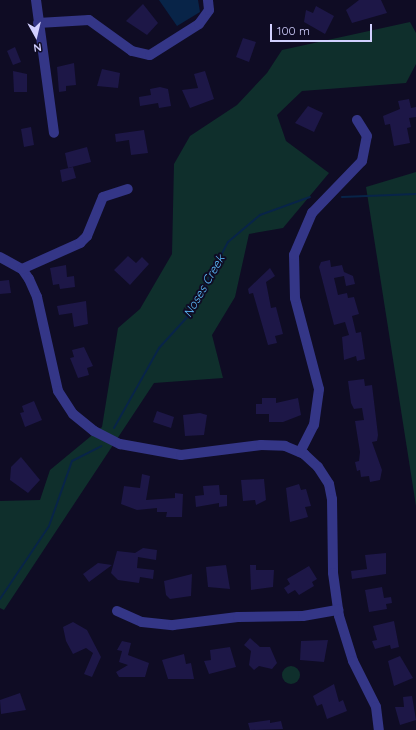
<!DOCTYPE html>
<html>
<head>
<meta charset="utf-8">
<style>
	body { margin:0 }
	#map { position:relative; width:416px; height:730px; overflow:hidden; background:#0f0c24; font-family:Quicksand,sans-serif }
	div>[style] { position:absolute }
	[style*='--x'] { left:calc(var(--x)*1px); top:calc(var(--y)*1px); width:calc(var(--w)*1px); rotate:calc(var(--a)*1deg) }
	.green>* { inset:0; background:#0f2f2c }
	.round { border-radius:50% }
	.water>* { inset:0; background:#082448 }
	.stream>* { height:2px; margin:-1px; padding:0 1px; transform-origin:1px; border-radius:1px; background:#082448 }
	.building>* { inset:0; background:#1d1747 }
	.minor>* { height:10px; margin:-5px; padding:0 5px; transform-origin:5px; border-radius:5px; background:#343687 }
	span { translate:-50% -50%; white-space:nowrap; text-align:center; line-height:1.15; -webkit-text-stroke:4px #0f0c24; paint-order:stroke }
	.water-label { font-size:12px; color:#5ebfff; font-style:italic }
	.north { position:absolute; left:16px; top:16px; width:40px; height:40px; -webkit-text-stroke:3px #0f0c24; paint-order:stroke; rotate:172deg; font-size:11px; font-weight:700; line-height:16px; text-align:center; color:#d2d0ff }
	.north::after { content:''; display:block; margin:auto; width:14px; height:18px; background:#d2d0ff; clip-path:polygon(50% 0,100% 100%,50% 72%,0 100%) }
	.scale { position:absolute; left:270px; top:24px; width:102px; height:18px; box-sizing:border-box; border:2px solid #d2d0ff; border-top:0; padding-left:5px; font-size:12px; line-height:14px; white-space:nowrap; color:#d2d0ff; -webkit-text-stroke:3px #0f0c24; paint-order:stroke }
</style>
</head>
<body>
<div id="map">
	<div class="green">
		<i style="clip-path:polygon(410px 22px,416px 33px,416px 64px,406px 83px,302px 91px,277px 115px,286px 141px,329px 173px,283px 228px,249px 234px,235px 297px,212px 335px,223px 378px,154px 383px,4px 610px,0 608px,0 501px,40px 500px,50px 470px,102px 427px,118px 328px,140px 309px,172px 254px,174px 164px,190px 136px,237px 105px,267px 73px,282px 50px)"></i>
		<i style="clip-path:polygon(416px 172px,416px 506px,366px 187px)"></i>
		<i class="round" style="left:282px;top:666px;width:18px;height:18px"></i>
	</div>
	<div class="water">
		<i style="clip-path:polygon(159px 0,198px 0,200px 12px,177px 26px)"></i>
	</div>
	<div class="stream">
		<i style="--x:342;--y:197;--w:74;--a:-2.3"></i>
		<i style="--x:114;--y:428;--w:92;--a:-60.6"></i>
		<i style="--x:159;--y:348;--w:47;--a:-47.6"></i>
		<i style="--x:191;--y:313;--w:80;--a:-62.5"></i>
		<i style="--x:228;--y:242;--w:42;--a:-40.2"></i>
		<i style="--x:260;--y:215;--w:53;--a:-19.8"></i>
		<i style="--x:0;--y:599;--w:88;--a:-56.1"></i>
		<i style="--x:49;--y:526;--w:69;--a:-70.5"></i>
		<i style="--x:72;--y:461;--w:33;--a:-27"></i>
	</div>
	<div class="building">
		<i style="clip-path:polygon(359px 0,381px 0,387px 13px,352px 23px,346px 10px)"></i>
		<i style="clip-path:polygon(143px 4px,158px 23px,147px 35px,126px 21px)"></i>
		<i style="clip-path:polygon(316px 6px,334px 16px,325px 34px,304px 22px,306px 10px,313px 13px)"></i>
		<i style="clip-path:polygon(243px 38px,256px 42px,249px 62px,236px 57px)"></i>
		<i style="clip-path:polygon(15px 47px,21px 62px,13px 65px,7px 51px)"></i>
		<i style="clip-path:polygon(74px 63px,76px 85px,66px 86px,66px 91px,59px 92px,57px 67px)"></i>
		<i style="clip-path:polygon(102px 69px,120px 73px,118px 88px,97px 86px)"></i>
		<i style="clip-path:polygon(13px 71px,27px 74px,27px 92px,14px 92px)"></i>
		<i style="clip-path:polygon(205px 71px,214px 99px,190px 108px,182px 90px,198px 88px,194px 74px)"></i>
		<i style="clip-path:polygon(160px 87px,168px 89px,171px 106px,159px 108px,158px 103px,140px 106px,139px 97px,151px 95px,150px 89px)"></i>
		<i style="clip-path:polygon(409px 99px,411px 108px,416px 107px,416px 117px,409px 118px,411px 127px,407px 128px,410px 143px,394px 146px,390px 124px,385px 125px,383px 116px,400px 109px,398px 101px)"></i>
		<i style="clip-path:polygon(308px 106px,323px 113px,314px 132px,295px 123px)"></i>
		<i style="clip-path:polygon(31px 127px,34px 145px,24px 147px,21px 129px)"></i>
		<i style="clip-path:polygon(144px 130px,148px 153px,131px 155px,129px 140px,116px 142px,115px 134px)"></i>
		<i style="clip-path:polygon(87px 147px,91px 162px,68px 168px,65px 153px)"></i>
		<i style="clip-path:polygon(73px 167px,76px 178px,62px 182px,60px 170px)"></i>
		<i style="clip-path:polygon(128px 256px,136px 263px,142px 257px,149px 264px,130px 285px,114px 270px)"></i>
		<i style="clip-path:polygon(330px 260px,331px 267px,342px 265px,344px 272px,353px 276px,355px 284px,346px 286px,344px 276px,334px 278px,338px 295px,347px 293px,348px 298px,354px 297px,359px 314px,352px 316px,356px 333px,361px 332px,365px 359px,357px 361px,356px 356px,344px 360px,342px 337px,349px 335px,345px 322px,334px 325px,319px 267px,321px 262px)"></i>
		<i style="clip-path:polygon(66px 265px,67px 277px,74px 276px,75px 287px,60px 289px,59px 284px,53px 285px,50px 268px)"></i>
		<i style="clip-path:polygon(270px 268px,275px 276px,266px 282px,271px 308px,276px 307px,283px 334px,275px 336px,277px 343px,268px 345px,253px 293px,249px 294px,248px 289px)"></i>
		<i style="clip-path:polygon(9px 280px,11px 293px,0 294px,0 281px)"></i>
		<i style="clip-path:polygon(86px 301px,88px 324px,74px 327px,72px 313px,59px 315px,57px 306px)"></i>
		<i style="clip-path:polygon(84px 347px,93px 366px,87px 368px,89px 375px,78px 378px,70px 358px,74px 357px,72px 350px)"></i>
		<i style="clip-path:polygon(364px 379px,365px 386px,372px 385px,378px 435px,377px 441px,372px 442px,382px 470px,380px 480px,370px 482px,369px 476px,361px 477px,360px 470px,357px 471px,355px 462px,359px 461px,360px 452px,355px 421px,364px 420px,362px 408px,354px 409px,351px 403px,348px 381px)"></i>
		<i style="clip-path:polygon(262px 398px,276px 398px,276px 403px,298px 398px,301px 415px,283px 422px,269px 422px,269px 414px,256px 414px,256px 404px,262px 404px)"></i>
		<i style="clip-path:polygon(34px 401px,42px 420px,25px 427px,20px 413px,24px 412px,22px 406px)"></i>
		<i style="clip-path:polygon(157px 411px,174px 417px,171px 428px,153px 422px)"></i>
		<i style="clip-path:polygon(200px 413px,207px 415px,204px 435px,185px 436px,183px 415px)"></i>
		<i style="clip-path:polygon(21px 457px,40px 480px,28px 493px,10px 480px,11px 467px)"></i>
		<i style="clip-path:polygon(142px 474px,150px 476px,146px 500px,175px 498px,175px 493px,183px 494px,182px 517px,166px 517px,167px 512px,157px 512px,157px 508px,137px 510px,121px 504px,124px 486px,140px 488px)"></i>
		<i style="clip-path:polygon(264px 479px,266px 500px,256px 505px,255px 500px,243px 501px,241px 480px)"></i>
		<i style="clip-path:polygon(299px 484px,301px 490px,306px 489px,311px 506px,305px 507px,308px 517px,290px 522px,286px 488px)"></i>
		<i style="clip-path:polygon(219px 485px,220px 495px,227px 495px,227px 506px,219px 507px,219px 503px,196px 507px,195px 496px,204px 495px,203px 486px)"></i>
		<i style="clip-path:polygon(143px 548px,157px 550px,156px 560px,138px 557px,137px 568px,154px 570px,153px 579px,140px 577px,139px 583px,118px 580px,111px 573px,117px 551px,135px 553px)"></i>
		<i style="clip-path:polygon(386px 553px,386px 574px,352px 579px,351px 571px,367px 569px,365px 555px)"></i>
		<i style="clip-path:polygon(98px 563px,112px 565px,89px 582px,83px 574px)"></i>
		<i style="clip-path:polygon(226px 565px,230px 589px,208px 587px,206px 567px)"></i>
		<i style="clip-path:polygon(250px 565px,256px 565px,256px 570px,274px 570px,273px 587px,251px 590px)"></i>
		<i style="clip-path:polygon(309px 566px,317px 579px,312px 582px,314px 586px,299px 595px,295px 590px,288px 594px,284px 588px,290px 584px,287px 579px)"></i>
		<i style="clip-path:polygon(192px 574px,191px 596px,170px 599px,166px 595px,164px 581px)"></i>
		<i style="clip-path:polygon(382px 587px,384px 598px,391px 597px,392px 603px,386px 604px,387px 609px,369px 612px,365px 590px)"></i>
		<i style="clip-path:polygon(394px 621px,399px 647px,391px 649px,390px 645px,375px 649px,372px 641px,377px 640px,373px 626px)"></i>
		<i style="clip-path:polygon(73px 622px,87px 630px,101px 657px,92px 677px,84px 674px,93px 653px,86px 648px,73px 654px,66px 641px,63px 627px)"></i>
		<i style="clip-path:polygon(250px 638px,260px 647px,270px 647px,277px 663px,272px 669px,259px 666px,254px 670px,249px 665px,251px 651px,244px 645px)"></i>
		<i style="clip-path:polygon(328px 640px,324px 662px,300px 660px,301px 641px)"></i>
		<i style="clip-path:polygon(122px 641px,131px 643px,128px 655px,149px 663px,145px 677px,119px 677px,116px 672px,128px 665px,119px 662px,122px 651px,117px 650px)"></i>
		<i style="clip-path:polygon(230px 647px,236px 667px,209px 674px,204px 661px,211px 660px,210px 650px)"></i>
		<i style="clip-path:polygon(184px 654px,186px 664px,191px 663px,194px 679px,168px 679px,162px 660px)"></i>
		<i style="clip-path:polygon(400px 656px,413px 678px,394px 686px,388px 661px)"></i>
		<i style="clip-path:polygon(334px 684px,339px 702px,343px 700px,347px 711px,327px 719px,322px 704px,317px 706px,313px 696px)"></i>
		<i style="clip-path:polygon(20px 693px,26px 710px,1px 714px,0 700px)"></i>
		<i style="clip-path:polygon(412px 696px,416px 720px,400px 725px,395px 707px,404px 707px,403px 697px)"></i>
		<i style="clip-path:polygon(270px 720px,270px 723px,281px 721px,283px 729px,250px 730px,248px 723px)"></i>
	</div>
	<div class="minor">
		<i style="--x:36;--y:0;--w:134;--a:82.3"></i>
		<i style="--x:38;--y:23;--w:51;--a:-3.4"></i>
		<i style="--x:89;--y:20;--w:53;--a:35.8"></i>
		<i style="--x:132;--y:51;--w:18;--a:13"></i>
		<i style="--x:150;--y:55;--w:58;--a:-32.3"></i>
		<i style="--x:199;--y:24;--w:17;--a:-54"></i>
		<i style="--x:209;--y:10;--w:10;--a:-96"></i>
		<i style="--x:0;--y:257;--w:25;--a:29"></i>
		<i style="--x:22;--y:269;--w:12;--a:55"></i>
		<i style="--x:29;--y:279;--w:20;--a:66"></i>
		<i style="--x:37;--y:297;--w:96;--a:77.4"></i>
		<i style="--x:58;--y:391;--w:27;--a:57"></i>
		<i style="--x:73;--y:414;--w:27;--a:39"></i>
		<i style="--x:94;--y:431;--w:29;--a:27"></i>
		<i style="--x:120;--y:444;--w:62;--a:10.2"></i>
		<i style="--x:181;--y:455;--w:81;--a:-7.1"></i>
		<i style="--x:261;--y:445;--w:24;--a:2"></i>
		<i style="--x:285;--y:446;--w:21;--a:23"></i>
		<i style="--x:304;--y:454;--w:19;--a:43"></i>
		<i style="--x:318;--y:467;--w:20;--a:57"></i>
		<i style="--x:329;--y:484;--w:15;--a:79"></i>
		<i style="--x:332;--y:499;--w:74;--a:89.2"></i>
		<i style="--x:333;--y:573;--w:43;--a:82.1"></i>
		<i style="--x:339;--y:616;--w:47;--a:72.7"></i>
		<i style="--x:353;--y:661;--w:51;--a:63.4"></i>
		<i style="--x:376;--y:707;--w:23;--a:83"></i>
		<i style="--x:22;--y:269;--w:64;--a:-24.1"></i>
		<i style="--x:80;--y:243;--w:10;--a:-45"></i>
		<i style="--x:87;--y:236;--w:42;--a:-67.7"></i>
		<i style="--x:103;--y:197;--w:26;--a:-18"></i>
		<i style="--x:300;--y:452;--w:30;--a:-63"></i>
		<i style="--x:314;--y:425;--w:36;--a:-82"></i>
		<i style="--x:319;--y:389;--w:94;--a:-104.8"></i>
		<i style="--x:295;--y:298;--w:43;--a:-91.3"></i>
		<i style="--x:294;--y:255;--w:46;--a:-66.8"></i>
		<i style="--x:312;--y:213;--w:72;--a:-46.1"></i>
		<i style="--x:362;--y:161;--w:25;--a:-79"></i>
		<i style="--x:367;--y:136;--w:19;--a:-122"></i>
		<i style="--x:117;--y:611;--w:27;--a:24"></i>
		<i style="--x:142;--y:622;--w:31;--a:6"></i>
		<i style="--x:173;--y:625;--w:65;--a:-7"></i>
		<i style="--x:238;--y:617;--w:65;--a:-0.9"></i>
		<i style="--x:303;--y:616;--w:36;--a:-10"></i>
	</div>
	<div class="water-label">
		<span style="left:204px;top:286px;rotate:-60deg">Noses Creek</span>
	</div>
	<div class="north">N</div>
	<div class="scale">100 m</div>
</div>
</body>
</html>
